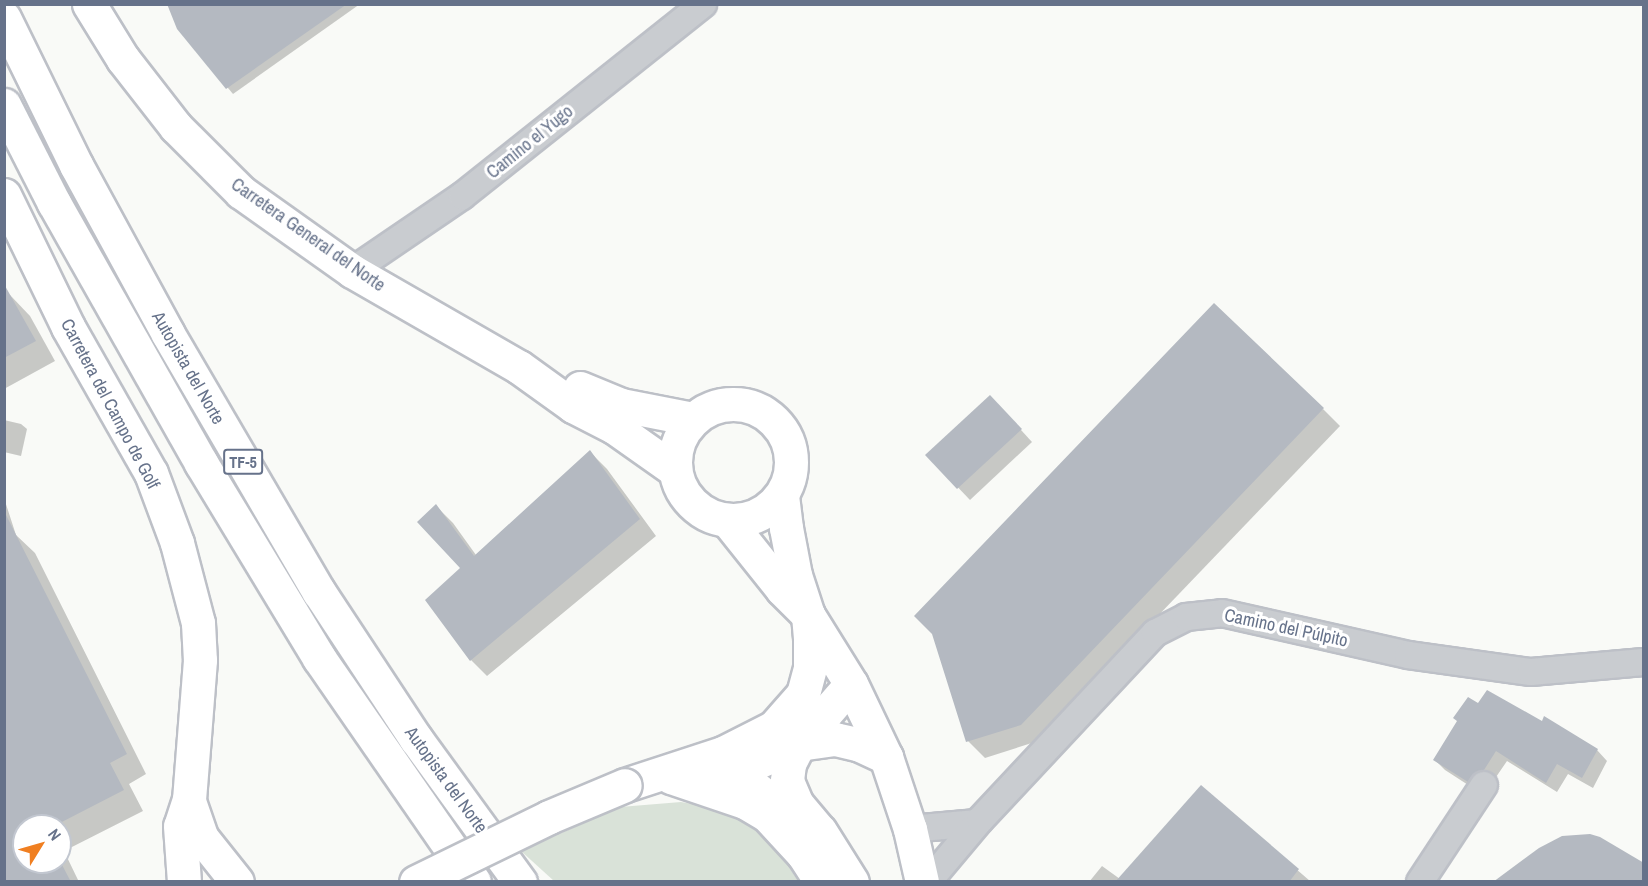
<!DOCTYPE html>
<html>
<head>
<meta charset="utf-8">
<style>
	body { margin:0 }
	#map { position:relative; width:1648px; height:886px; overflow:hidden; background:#f9faf7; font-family:"Archivo Narrow",sans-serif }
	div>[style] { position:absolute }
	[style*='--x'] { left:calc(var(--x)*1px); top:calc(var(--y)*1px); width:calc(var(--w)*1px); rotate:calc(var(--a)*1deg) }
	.green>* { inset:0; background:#d9e2d8 }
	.shadow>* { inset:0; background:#0003 }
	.building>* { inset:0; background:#b4b9c1 }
	.roads { filter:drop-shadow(2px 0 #bdc0c7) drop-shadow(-2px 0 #bdc0c7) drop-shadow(0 2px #bdc0c7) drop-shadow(0 -2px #bdc0c7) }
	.street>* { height:26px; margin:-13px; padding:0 13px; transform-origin:13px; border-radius:13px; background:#c9ccd0 }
	.secondary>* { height:33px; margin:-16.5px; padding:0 16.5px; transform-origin:16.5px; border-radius:16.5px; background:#fff }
	.secondary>.ring { margin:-16.5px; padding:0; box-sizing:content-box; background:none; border:33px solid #fff; border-radius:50% }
	.highway>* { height:33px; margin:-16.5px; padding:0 16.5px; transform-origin:16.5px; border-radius:16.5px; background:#fff }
	.bridges { filter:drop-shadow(2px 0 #bdc0c7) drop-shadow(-2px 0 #bdc0c7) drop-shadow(0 2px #bdc0c7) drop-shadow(0 -2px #bdc0c7) }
	.secondary-bridge>* { height:33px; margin:-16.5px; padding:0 16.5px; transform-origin:16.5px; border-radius:16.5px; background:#fff }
	span { translate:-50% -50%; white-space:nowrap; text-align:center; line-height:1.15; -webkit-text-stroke:6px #fff; paint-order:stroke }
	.shield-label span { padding:2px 4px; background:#fff; border:2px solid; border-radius:4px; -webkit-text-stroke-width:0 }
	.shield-label { font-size:16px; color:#66728a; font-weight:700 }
	.street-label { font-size:18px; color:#66728a }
	.frame { position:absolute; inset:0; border:6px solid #66728a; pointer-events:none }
	.north { position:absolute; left:12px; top:814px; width:60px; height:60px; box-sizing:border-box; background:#fff; border:2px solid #c2c7d0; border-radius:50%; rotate:53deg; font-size:16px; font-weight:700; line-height:24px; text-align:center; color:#66728a }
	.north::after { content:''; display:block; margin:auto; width:21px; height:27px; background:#f07f21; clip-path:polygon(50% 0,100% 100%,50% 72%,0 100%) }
</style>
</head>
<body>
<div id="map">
	<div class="green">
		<i style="clip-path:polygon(681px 802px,734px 811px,772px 841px,798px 881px,554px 881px,521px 851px,620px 807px)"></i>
	</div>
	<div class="shadow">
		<i style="clip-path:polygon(169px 4px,360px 4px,233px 94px,178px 28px)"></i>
		<i style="clip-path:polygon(10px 295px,30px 316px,55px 361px,4px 389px,4px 298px)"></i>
		<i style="clip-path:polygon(1001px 408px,1032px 442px,970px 500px,927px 455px)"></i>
		<i style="clip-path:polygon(1323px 409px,1340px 426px,1038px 741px,985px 758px,968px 741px,934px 634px)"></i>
		<i style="clip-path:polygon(4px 420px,21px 424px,27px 429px,21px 456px,4px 452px)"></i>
		<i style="clip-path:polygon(590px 452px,607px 469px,656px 536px,487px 676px,471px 660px,462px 568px,436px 506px,453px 523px,476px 555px)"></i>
		<i style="clip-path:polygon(evenodd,4px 498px,16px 535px,35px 553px,146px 774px,129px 784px,143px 811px,64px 851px,79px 882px,4px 882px,4px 498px,24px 826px,60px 826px,60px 862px,24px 862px,24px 826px)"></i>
		<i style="clip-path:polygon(1478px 705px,1597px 750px,1607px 761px,1593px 788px,1568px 774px,1557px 792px,1507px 761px,1494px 780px,1479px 792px,1445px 770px,1435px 760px)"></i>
		<i style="clip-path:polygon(1201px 787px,1310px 881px,1089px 882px,1102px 866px,1120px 879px)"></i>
	</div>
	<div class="building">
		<i style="clip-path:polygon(167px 4px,347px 4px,226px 89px,177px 29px)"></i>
		<i style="clip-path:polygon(4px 284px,36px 341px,4px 358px)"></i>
		<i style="clip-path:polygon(1214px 303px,1324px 408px,1021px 725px,966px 742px,932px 634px,914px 616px)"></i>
		<i style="clip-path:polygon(990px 395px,1022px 429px,957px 489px,925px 455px)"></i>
		<i style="clip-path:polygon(590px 450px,640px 519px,470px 661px,425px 600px,460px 568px,417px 522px,436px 504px,474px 556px)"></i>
		<i style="clip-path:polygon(4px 511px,127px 754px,110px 763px,124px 790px,54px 826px,24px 826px,24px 862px,60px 861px,71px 882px,4px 882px)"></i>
		<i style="clip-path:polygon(1487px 690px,1542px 721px,1544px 716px,1598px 749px,1582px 778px,1557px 764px,1546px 783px,1496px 751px,1484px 770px,1477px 772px,1468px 782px,1433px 760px,1457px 721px,1453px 718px,1468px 697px,1478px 703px)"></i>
		<i style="clip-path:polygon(1201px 785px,1299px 869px,1289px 882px,1115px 882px)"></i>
		<i style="clip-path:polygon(1590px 834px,1600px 837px,1644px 863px,1644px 882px,1493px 882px,1539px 848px,1562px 836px)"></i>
	</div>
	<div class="roads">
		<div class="street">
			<i style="--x:352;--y:271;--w:133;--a:-34.3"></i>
			<i style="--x:462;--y:196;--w:308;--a:-38.5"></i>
			<i style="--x:910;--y:829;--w:67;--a:-5.1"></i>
			<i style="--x:928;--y:882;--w:81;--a:-50"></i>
			<i style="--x:980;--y:820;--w:256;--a:-46.9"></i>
			<i style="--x:1155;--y:633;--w:35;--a:-27"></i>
			<i style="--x:1186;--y:617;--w:36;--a:-6"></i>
			<i style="--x:1222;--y:613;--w:191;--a:12.7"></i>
			<i style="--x:1408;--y:655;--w:124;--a:7.9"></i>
			<i style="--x:1531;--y:672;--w:113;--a:-5.1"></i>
			<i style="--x:1420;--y:882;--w:116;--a:-56.6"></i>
		</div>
		<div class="secondary">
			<i style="--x:89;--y:4;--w:65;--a:58.3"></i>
			<i style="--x:123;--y:59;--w:86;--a:52.1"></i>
			<i style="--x:176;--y:127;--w:92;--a:45"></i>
			<i style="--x:241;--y:192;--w:136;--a:35.4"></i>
			<i style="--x:352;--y:271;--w:193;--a:29.9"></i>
			<i style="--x:519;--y:367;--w:67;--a:35.8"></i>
			<i style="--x:573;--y:406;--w:46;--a:27.1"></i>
			<i style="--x:614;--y:427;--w:75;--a:35.2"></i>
			<i style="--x:4;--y:195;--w:147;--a:64.1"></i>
			<i style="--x:68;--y:327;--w:168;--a:60.4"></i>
			<i style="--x:151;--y:473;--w:75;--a:69.6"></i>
			<i style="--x:177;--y:543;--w:83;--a:75.3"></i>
			<i style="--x:198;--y:623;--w:37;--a:87"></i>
			<i style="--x:200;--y:660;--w:139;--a:94.5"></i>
			<i style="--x:189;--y:799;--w:28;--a:108"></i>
			<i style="--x:180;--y:826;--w:56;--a:85.9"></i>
			<i style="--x:580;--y:388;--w:44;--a:22.5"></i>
			<i style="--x:621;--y:405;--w:73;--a:11"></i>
			<i class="ring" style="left:675px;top:404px;width:83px;height:83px"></i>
			<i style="--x:727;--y:520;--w:88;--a:51.4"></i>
			<i style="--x:782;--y:589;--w:37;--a:45"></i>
			<i style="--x:808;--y:615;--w:81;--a:58.1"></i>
			<i style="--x:851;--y:684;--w:81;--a:64.4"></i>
			<i style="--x:886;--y:757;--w:76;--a:71.6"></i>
			<i style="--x:910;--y:829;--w:54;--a:77.2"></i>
			<i style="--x:799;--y:744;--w:79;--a:-49.1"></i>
			<i style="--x:708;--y:774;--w:27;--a:-4"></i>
			<i style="--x:735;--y:772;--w:70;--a:-23.6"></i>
			<i style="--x:799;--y:744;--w:36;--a:-8"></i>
			<i style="--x:835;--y:739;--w:26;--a:13"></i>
			<i style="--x:860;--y:745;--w:29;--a:25"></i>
			<i style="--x:625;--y:785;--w:103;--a:-18.1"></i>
			<i style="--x:723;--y:753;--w:57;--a:-27"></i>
			<i style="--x:774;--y:727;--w:44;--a:-48.7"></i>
			<i style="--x:803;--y:694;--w:28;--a:-75"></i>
			<i style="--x:810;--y:667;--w:29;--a:-90"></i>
			<i style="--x:810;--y:638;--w:23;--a:-95"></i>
			<i style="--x:808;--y:615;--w:42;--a:-108"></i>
			<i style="--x:795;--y:575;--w:48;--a:-100.8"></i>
			<i style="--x:786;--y:528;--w:34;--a:-97"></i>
			<i style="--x:189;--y:801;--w:39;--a:71"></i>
			<i style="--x:202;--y:838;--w:56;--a:51.5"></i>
		</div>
		<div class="highway">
			<i style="--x:4;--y:18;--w:164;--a:63.9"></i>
			<i style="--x:76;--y:165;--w:192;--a:61.4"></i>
			<i style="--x:168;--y:334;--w:299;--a:59.7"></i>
			<i style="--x:319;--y:592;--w:176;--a:56.6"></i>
			<i style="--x:416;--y:739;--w:177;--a:54"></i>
			<i style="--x:4;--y:105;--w:110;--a:63"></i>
			<i style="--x:54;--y:203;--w:299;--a:60.5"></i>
			<i style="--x:201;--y:463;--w:228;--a:58.8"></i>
			<i style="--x:319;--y:658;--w:272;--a:55.3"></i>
			<i style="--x:799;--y:744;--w:22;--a:117"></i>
			<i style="--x:789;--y:764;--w:17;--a:97"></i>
			<i style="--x:787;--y:781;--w:25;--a:67"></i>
			<i style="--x:797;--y:804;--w:35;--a:50"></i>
			<i style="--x:820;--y:831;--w:60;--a:57.9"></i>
			<i style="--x:735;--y:772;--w:53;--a:38.2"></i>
			<i style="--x:671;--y:777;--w:78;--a:18.7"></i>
			<i style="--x:745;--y:802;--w:26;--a:31"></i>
			<i style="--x:767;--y:815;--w:53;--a:47.3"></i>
			<i style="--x:803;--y:854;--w:33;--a:57"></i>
		</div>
	</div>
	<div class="bridges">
		<div class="secondary-bridge">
			<i style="--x:416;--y:882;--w:148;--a:-26"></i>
			<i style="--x:549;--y:817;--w:82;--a:-22.8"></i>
		</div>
	</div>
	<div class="shield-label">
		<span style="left:243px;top:462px">TF-5</span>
	</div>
	<div class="street-label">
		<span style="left:530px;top:142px;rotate:-39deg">Camino el Yugo</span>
		<span style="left:308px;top:235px;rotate:35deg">Carretera General del Norte</span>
		<span style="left:188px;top:368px;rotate:60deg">Autopista del Norte</span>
		<span style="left:110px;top:404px;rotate:62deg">Carretera del Campo de Golf</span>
		<span style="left:1286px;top:628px;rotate:12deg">Camino del Púlpito</span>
		<span style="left:446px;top:780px;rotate:54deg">Autopista del Norte</span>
	</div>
	<div class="frame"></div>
	<div class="north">N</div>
</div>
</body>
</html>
